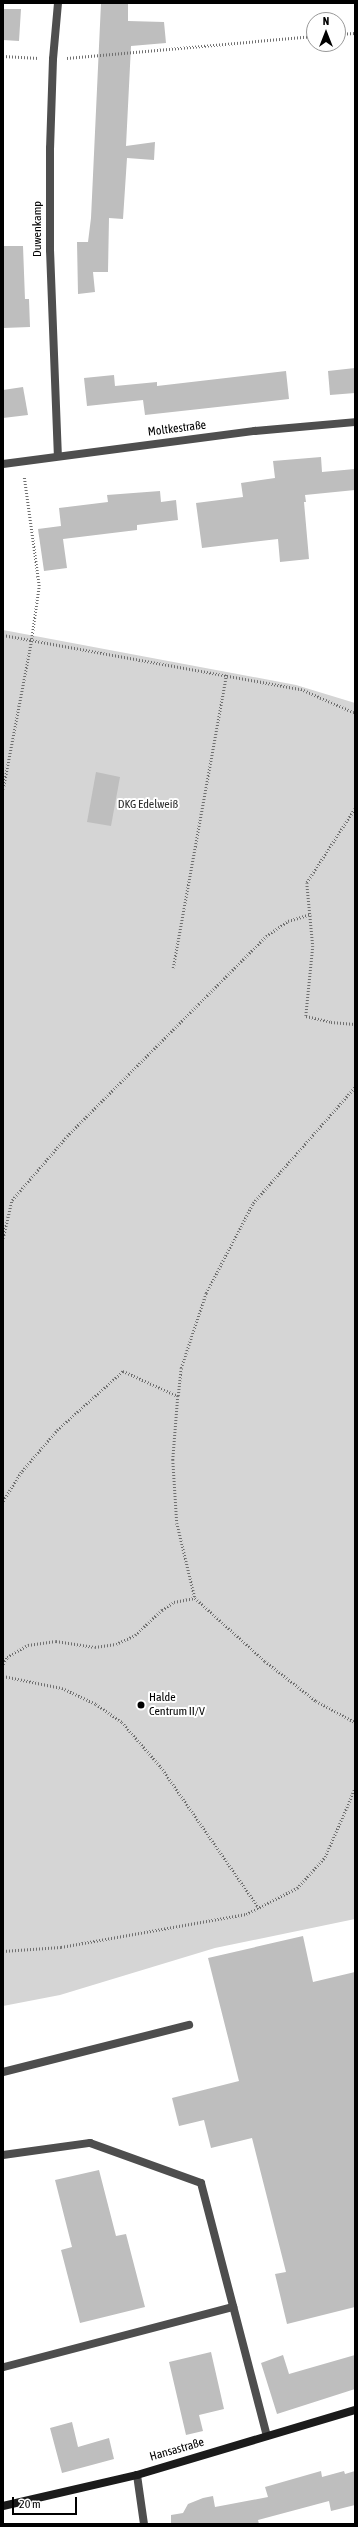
<!DOCTYPE html>
<html>
<head>
<meta charset="utf-8">
<style>
	body { margin:0 }
	#map { position:relative; width:358px; height:2527px; overflow:hidden; background:#fff; font-family:"Asap Condensed",sans-serif }
	div>[style] { position:absolute }
	[style*='--x'] { left:calc(var(--x)*1px); top:calc(var(--y)*1px); width:calc(var(--w)*1px); rotate:calc(var(--a)*1deg) }
	.green>* { inset:0; background:#d5d5d5 }
	.building>* { inset:0; background:#bebebe }
	.path>* { height:2.5px; margin-top:-1.25px; transform-origin:0; background:repeating-linear-gradient(90deg,#707070 0 1px,transparent 0 3px) }
	.lane>* { height:8px; margin:-4px; padding:0 4px; transform-origin:4px; border-radius:4px; background:#4e4e4e }
	.street>* { height:8px; margin:-4px; padding:0 4px; transform-origin:4px; border-radius:4px; background:#4e4e4e }
	.secondary>* { height:8px; margin:-4px; padding:0 4px; transform-origin:4px; border-radius:4px; background:#1b1b1b }
	.dots>* { width:11px; height:11px; translate:-50% -50%; box-sizing:border-box; border:2px solid #fff; border-radius:50% }
	span { translate:-50% -50%; white-space:nowrap; text-align:center; line-height:1.15; -webkit-text-stroke:4px #fff; paint-order:stroke }
	.street-label { font-size:12px; color:#000 }
	.park-label { font-size:12px; color:#2c2c2c }
	.poi-label { font-size:12px; color:#000 }
	.left { translate:0 -50%; text-align:left }
	.frame { position:absolute; inset:0; border:4px solid #000; pointer-events:none }
	.north { position:absolute; left:306px; top:12px; width:40px; height:40px; box-sizing:border-box; background:#fff; border:1px solid #999; border-radius:50%; rotate:0deg; font-size:11px; font-weight:700; line-height:16px; text-align:center; color:#000 }
	.north::after { content:''; display:block; margin:auto; width:14px; height:18px; background:#000; clip-path:polygon(50% 0,100% 100%,50% 72%,0 100%) }
	.scale { position:absolute; left:12px; top:2497px; width:65px; height:18px; box-sizing:border-box; border:2px solid #000; border-top:0; padding-left:5px; font-size:12px; line-height:14px; white-space:nowrap; color:#000; -webkit-text-stroke:3px #fff; paint-order:stroke }
</style>
</head>
<body>
<div id="map">
	<div class="green">
		<i style="clip-path:polygon(3px 630px,296px 685px,355px 703px,355px 1919px,215px 1948px,60px 1995px,3px 2006px)"></i>
	</div>
	<div class="building">
		<i style="clip-path:polygon(101px 3px,128px 3px,128px 21px,164px 22px,166px 43px,131px 46px,126px 146px,155px 142px,154px 160px,127px 158px,123px 219px,109px 218px,108px 272px,93px 272px,95px 292px,78px 294px,77px 242px,88px 242px,91px 218px)"></i>
		<i style="clip-path:polygon(3px 9px,21px 9px,19px 41px,3px 40px)"></i>
		<i style="clip-path:polygon(3px 246px,23px 246px,25px 299px,29px 299px,30px 327px,3px 328px)"></i>
		<i style="clip-path:polygon(355px 368px,355px 393px,330px 395px,328px 371px)"></i>
		<i style="clip-path:polygon(286px 371px,289px 399px,145px 415px,143px 400px,87px 406px,84px 378px,114px 375px,115px 386px,157px 382px,157px 386px)"></i>
		<i style="clip-path:polygon(23px 387px,28px 415px,3px 418px,3px 390px)"></i>
		<i style="clip-path:polygon(321px 457px,322px 472px,355px 469px,355px 490px,305px 495px,306px 502px,304px 502px,309px 559px,280px 562px,278px 539px,202px 548px,196px 503px,243px 497px,241px 483px,275px 478px,273px 461px)"></i>
		<i style="clip-path:polygon(160px 491px,161px 502px,176px 500px,178px 520px,137px 525px,137px 530px,63px 539px,67px 568px,44px 571px,38px 529px,61px 526px,59px 508px,108px 502px,107px 495px)"></i>
		<i style="clip-path:polygon(96px 772px,120px 777px,111px 826px,87px 822px)"></i>
		<i style="clip-path:polygon(303px 1936px,313px 1982px,355px 1972px,355px 2307px,287px 2324px,275px 2274px,286px 2272px,252px 2138px,211px 2148px,204px 2120px,179px 2126px,172px 2098px,239px 2081px,208px 1958px)"></i>
		<i style="clip-path:polygon(99px 2170px,116px 2236px,126px 2234px,145px 2307px,80px 2323px,61px 2250px,72px 2247px,55px 2180px)"></i>
		<i style="clip-path:polygon(211px 2352px,224px 2409px,199px 2415px,203px 2431px,186px 2435px,169px 2362px)"></i>
		<i style="clip-path:polygon(283px 2355px,289px 2374px,355px 2355px,355px 2389px,277px 2414px,261px 2363px)"></i>
		<i style="clip-path:polygon(72px 2422px,78px 2447px,109px 2438px,114px 2459px,62px 2473px,50px 2428px)"></i>
		<i style="clip-path:polygon(321px 2471px,322px 2477px,344px 2471px,345px 2474px,355px 2471px,355px 2505px,331px 2511px,329px 2501px,258px 2520px,259px 2524px,171px 2524px,171px 2515px,183px 2513px,188px 2504px,203px 2498px,213px 2496px,215px 2507px,268px 2497px,265px 2487px)"></i>
	</div>
	<div class="path">
		<i style="--x:338;--y:34;--w:17;--a:-3"></i>
		<i style="--x:3;--y:56;--w:36;--a:3"></i>
		<i style="--x:67;--y:58;--w:248;--a:-5.1"></i>
		<i style="--x:3;--y:635;--w:303;--a:10.3"></i>
		<i style="--x:301;--y:689;--w:59;--a:24"></i>
		<i style="--x:3;--y:789;--w:150;--a:-79.2"></i>
		<i style="--x:31;--y:642;--w:57;--a:-81.9"></i>
		<i style="--x:39;--y:586;--w:111;--a:-97.8"></i>
		<i style="--x:355;--y:809;--w:88;--a:123"></i>
		<i style="--x:307;--y:883;--w:63;--a:84.6"></i>
		<i style="--x:313;--y:946;--w:70;--a:95.7"></i>
		<i style="--x:306;--y:1016;--w:26;--a:13"></i>
		<i style="--x:331;--y:1022;--w:24;--a:5"></i>
		<i style="--x:173;--y:968;--w:298;--a:-79.7"></i>
		<i style="--x:3;--y:1238;--w:39;--a:-77"></i>
		<i style="--x:12;--y:1200;--w:84;--a:-49.3"></i>
		<i style="--x:67;--y:1136;--w:282;--a:-45.1"></i>
		<i style="--x:266;--y:936;--w:27;--a:-34"></i>
		<i style="--x:288;--y:921;--w:24;--a:-17"></i>
		<i style="--x:178;--y:1396;--w:64;--a:94.5"></i>
		<i style="--x:173;--y:1460;--w:63;--a:86.4"></i>
		<i style="--x:177;--y:1523;--w:77;--a:76.5"></i>
		<i style="--x:195;--y:1598;--w:94;--a:42"></i>
		<i style="--x:265;--y:1661;--w:65;--a:38.1"></i>
		<i style="--x:316;--y:1701;--w:44;--a:28.3"></i>
		<i style="--x:3;--y:1501;--w:36;--a:-58"></i>
		<i style="--x:22;--y:1471;--w:54;--a:-49.5"></i>
		<i style="--x:57;--y:1430;--w:89;--a:-41.8"></i>
		<i style="--x:123;--y:1371;--w:60;--a:24.4"></i>
		<i style="--x:178;--y:1396;--w:28;--a:-84"></i>
		<i style="--x:181;--y:1368;--w:79;--a:-71.6"></i>
		<i style="--x:206;--y:1293;--w:102;--a:-62.4"></i>
		<i style="--x:253;--y:1203;--w:154;--a:-48.7"></i>
		<i style="--x:3;--y:1664;--w:8;--a:-60"></i>
		<i style="--x:7;--y:1657;--w:24;--a:-30"></i>
		<i style="--x:28;--y:1645;--w:28;--a:-8"></i>
		<i style="--x:56;--y:1641;--w:39;--a:9"></i>
		<i style="--x:95;--y:1647;--w:21;--a:-8"></i>
		<i style="--x:116;--y:1644;--w:21;--a:-25"></i>
		<i style="--x:135;--y:1635;--w:37;--a:-43"></i>
		<i style="--x:162;--y:1610;--w:14;--a:-34"></i>
		<i style="--x:174;--y:1602;--w:21;--a:-11"></i>
		<i style="--x:3;--y:1676;--w:60;--a:11.5"></i>
		<i style="--x:62;--y:1688;--w:38;--a:25"></i>
		<i style="--x:96;--y:1704;--w:32;--a:35"></i>
		<i style="--x:122;--y:1722;--w:60;--a:49.1"></i>
		<i style="--x:161;--y:1767;--w:172;--a:55.2"></i>
		<i style="--x:3;--y:1951;--w:58;--a:-3.9"></i>
		<i style="--x:61;--y:1947;--w:188;--a:-10.1"></i>
		<i style="--x:246;--y:1914;--w:57;--a:-27"></i>
		<i style="--x:297;--y:1888;--w:42;--a:-47.9"></i>
		<i style="--x:325;--y:1857;--w:75;--a:-66.5"></i>
	</div>
	<div class="lane">
		<i style="--x:3;--y:2072;--w:192;--a:-14.2"></i>
		<i style="--x:3;--y:2155;--w:88;--a:-7.9"></i>
		<i style="--x:90;--y:2143;--w:118;--a:19.8"></i>
		<i style="--x:201;--y:2183;--w:261;--a:75.4"></i>
		<i style="--x:4;--y:2367;--w:237;--a:-14.7"></i>
	</div>
	<div class="street">
		<i style="--x:58;--y:3;--w:56;--a:95.1"></i>
		<i style="--x:53;--y:59;--w:89;--a:91.9"></i>
		<i style="--x:50;--y:148;--w:102;--a:90"></i>
		<i style="--x:50;--y:250;--w:206;--a:87.8"></i>
		<i style="--x:3;--y:464;--w:254;--a:-7.5"></i>
		<i style="--x:255;--y:431;--w:100;--a:-5.1"></i>
		<i style="--x:137;--y:2475;--w:49;--a:81.9"></i>
	</div>
	<div class="secondary">
		<i style="--x:3;--y:2506;--w:138;--a:-13"></i>
		<i style="--x:137;--y:2475;--w:227;--a:-16.6"></i>
	</div>
	<div class="dots">
		<i style="left:141px;top:1705px;background:#000"></i>
	</div>
	<div class="street-label">
		<span style="left:38px;top:229px;rotate:-90deg">Duwenkamp</span>
		<span style="left:177px;top:429px;rotate:-7deg">Moltkestraße</span>
		<span style="left:177px;top:2450px;rotate:-16deg">Hansastraße</span>
	</div>
	<div class="park-label">
		<span style="left:148px;top:805px">DKG Edelweiß</span>
	</div>
	<div class="poi-label">
		<span class="left" style="left:149px;top:1705px">Halde<br>Centrum II/V</span>
	</div>
	<div class="frame"></div>
	<div class="north">N</div>
	<div class="scale">20 m</div>
</div>
</body>
</html>
